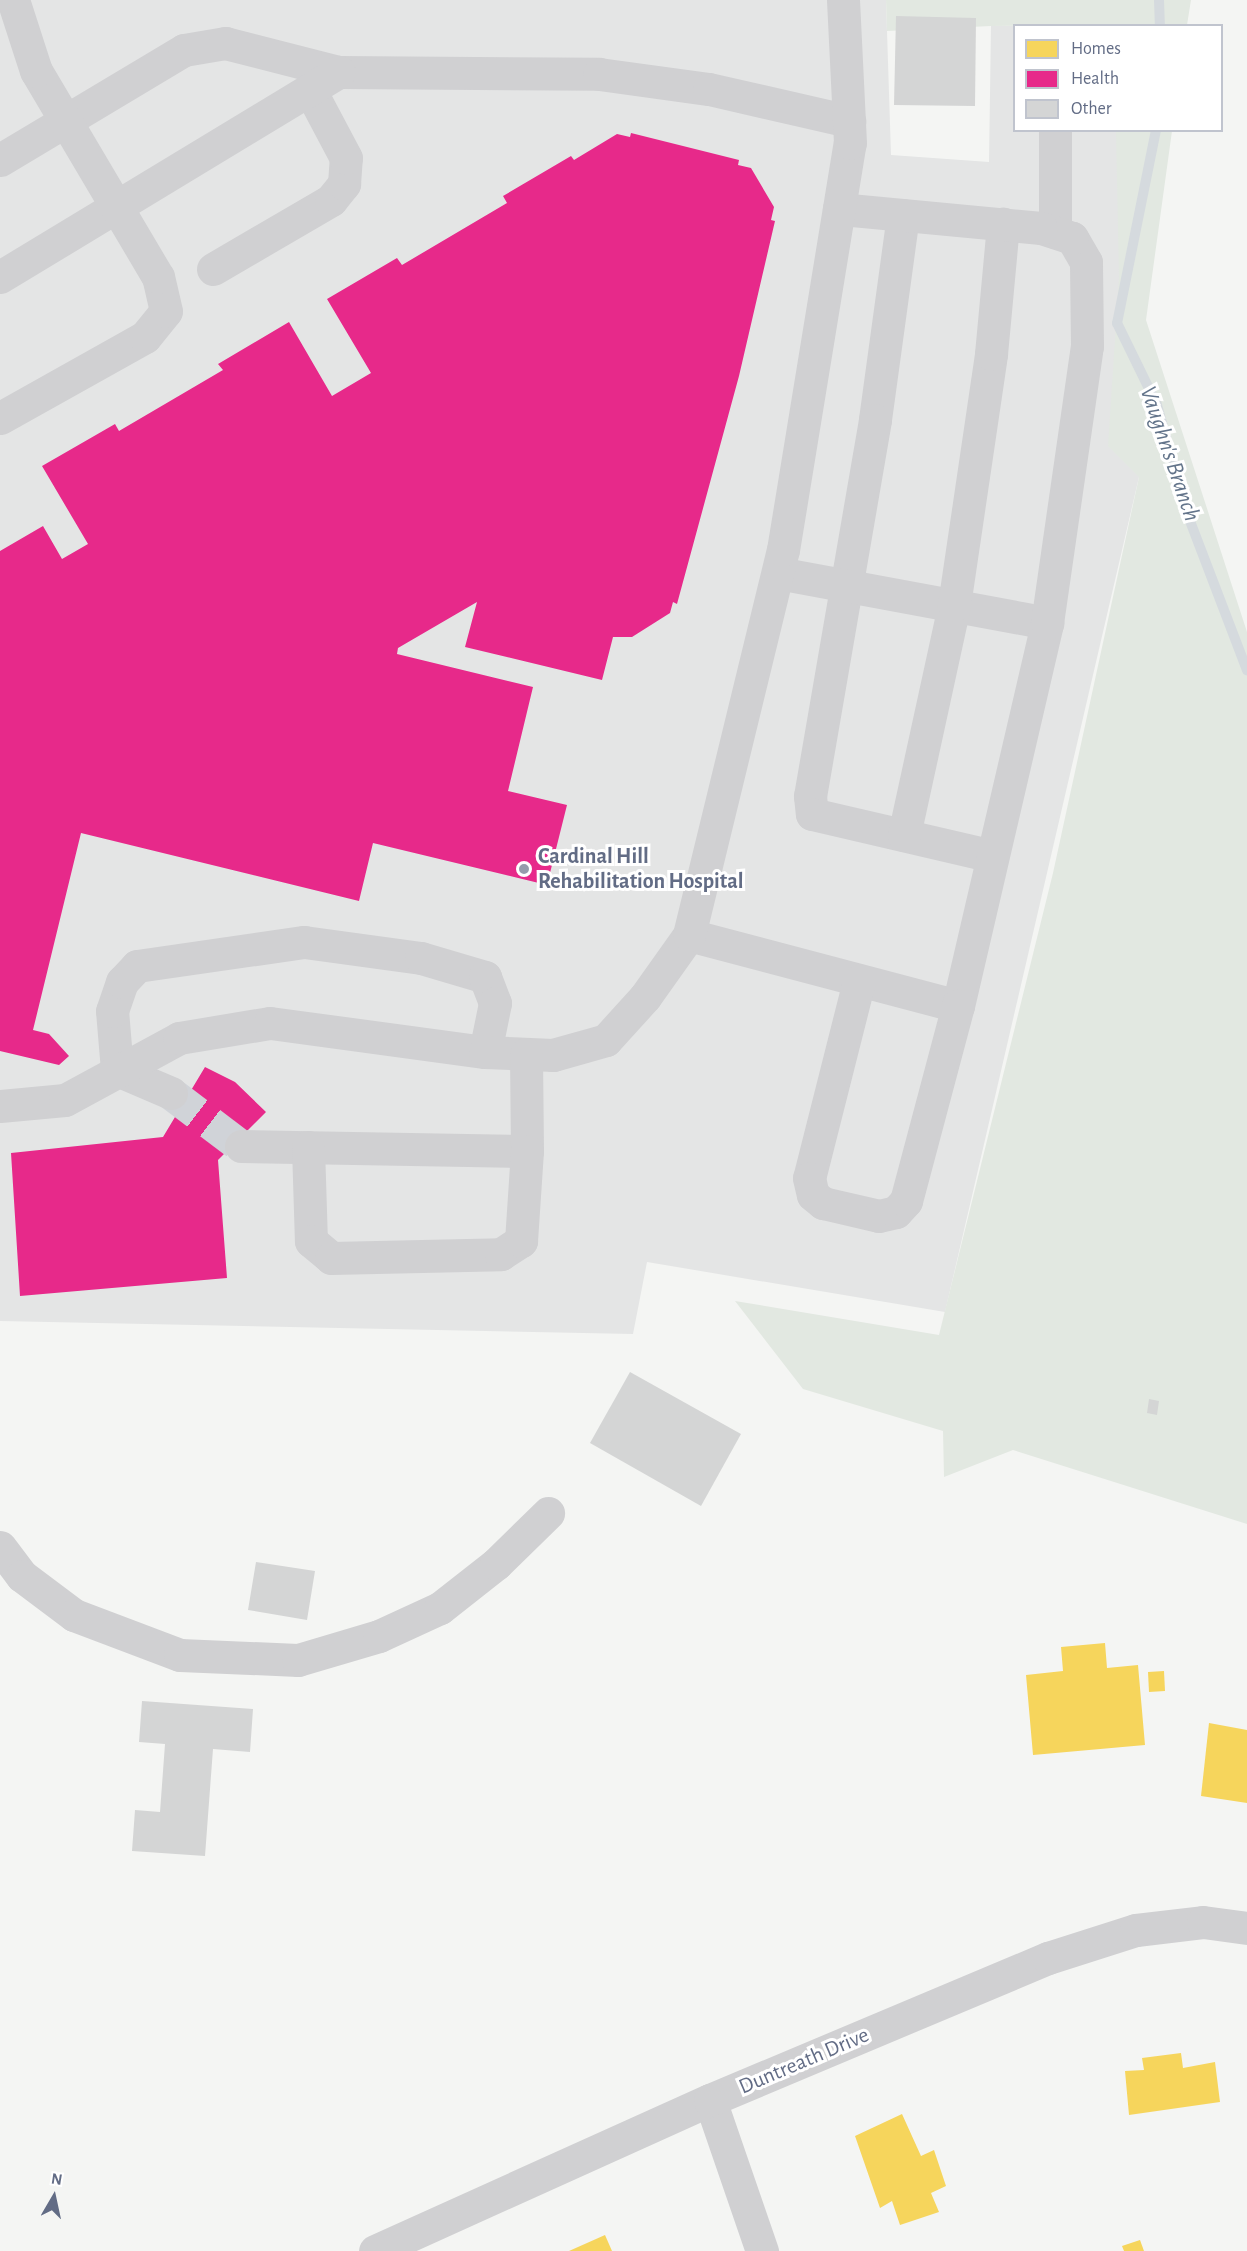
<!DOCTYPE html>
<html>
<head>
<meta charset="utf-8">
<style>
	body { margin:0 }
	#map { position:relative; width:1247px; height:2251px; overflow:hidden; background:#f4f5f3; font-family:"Alegreya Sans",sans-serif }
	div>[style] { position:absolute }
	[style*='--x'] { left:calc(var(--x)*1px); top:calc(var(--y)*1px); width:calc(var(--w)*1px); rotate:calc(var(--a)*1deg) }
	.built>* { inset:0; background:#e4e5e5 }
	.green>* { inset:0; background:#e2e8e1 }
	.homes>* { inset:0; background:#f6d55c }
	.health>* { inset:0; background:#e7298a }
	.stream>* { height:10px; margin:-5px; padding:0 5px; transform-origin:5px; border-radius:5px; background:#d5dade }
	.building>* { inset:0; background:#d4d5d5 }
	.minor-tunnel>* { height:33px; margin-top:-16.5px; transform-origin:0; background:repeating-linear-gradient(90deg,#d0d3d8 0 33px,transparent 0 49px) }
	.minor>* { height:33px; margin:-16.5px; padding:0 16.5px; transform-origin:16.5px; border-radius:16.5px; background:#d0d0d2 }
	.dots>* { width:16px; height:16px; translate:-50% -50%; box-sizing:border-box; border:3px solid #fff; border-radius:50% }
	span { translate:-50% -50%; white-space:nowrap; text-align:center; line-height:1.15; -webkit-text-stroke:6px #fff; paint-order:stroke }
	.poi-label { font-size:22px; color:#626c85; font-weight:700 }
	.left { translate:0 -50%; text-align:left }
	.street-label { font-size:22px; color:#626c85 }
	.water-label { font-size:24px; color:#63748a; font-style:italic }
	.legend { position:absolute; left:1013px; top:24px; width:210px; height:108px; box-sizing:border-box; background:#fff; border:2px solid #c0c4ce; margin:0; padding:8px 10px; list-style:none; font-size:18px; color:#626c85 }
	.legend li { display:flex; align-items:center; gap:12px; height:30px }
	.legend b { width:30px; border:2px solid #c0c4ce }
	.north { position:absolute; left:24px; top:2167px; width:60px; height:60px; -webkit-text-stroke:4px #fff; paint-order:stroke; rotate:9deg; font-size:16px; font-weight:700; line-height:24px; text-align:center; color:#626c85 }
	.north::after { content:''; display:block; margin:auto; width:21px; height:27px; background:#626c85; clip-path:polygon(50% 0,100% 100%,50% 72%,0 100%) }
</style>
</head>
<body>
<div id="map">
	<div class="built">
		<i style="clip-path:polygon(0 0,886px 0,891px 155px,989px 162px,991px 26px,1014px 26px,1014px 130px,1136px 131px,1139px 477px,945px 1312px,647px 1262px,633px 1334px,0 1321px)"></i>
	</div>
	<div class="green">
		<i style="clip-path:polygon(886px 0,1191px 0,1187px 25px,991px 26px,887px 31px)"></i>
		<i style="clip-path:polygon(1116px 131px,1172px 131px,1146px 320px,1247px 632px,1247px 1524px,1013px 1450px,944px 1477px,943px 1431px,803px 1389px,735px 1301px,939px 1335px,1053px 873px,1139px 477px,1108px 446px,1119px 278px)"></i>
	</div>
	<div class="homes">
		<i style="clip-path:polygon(1105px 1643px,1107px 1668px,1138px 1665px,1145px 1745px,1033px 1755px,1026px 1675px,1063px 1671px,1061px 1647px)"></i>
		<i style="clip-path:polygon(1164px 1671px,1165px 1691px,1149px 1692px,1148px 1672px)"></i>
		<i style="clip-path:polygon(1209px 1723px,1247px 1730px,1247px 1803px,1201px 1796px)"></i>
		<i style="clip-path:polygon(1181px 2053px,1183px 2068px,1215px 2062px,1220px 2102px,1129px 2115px,1125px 2071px,1144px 2070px,1142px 2058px)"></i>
		<i style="clip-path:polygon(902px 2114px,921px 2156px,934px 2150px,946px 2186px,931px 2193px,939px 2212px,900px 2225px,892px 2201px,880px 2208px,855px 2136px)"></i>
		<i style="clip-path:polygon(605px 2235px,612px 2251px,569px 2251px)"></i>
		<i style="clip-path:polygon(1140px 2240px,1144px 2251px,1124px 2251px,1122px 2246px)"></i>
	</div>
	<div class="health">
		<i style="clip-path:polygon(631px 133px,739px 160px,738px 165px,751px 168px,774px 207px,771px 220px,775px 221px,739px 376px,677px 604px,673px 602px,670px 613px,632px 637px,613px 637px,602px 680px,465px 647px,477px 602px,398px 648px,397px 654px,533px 687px,508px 791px,567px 805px,547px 885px,373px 843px,359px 901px,81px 833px,33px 1030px,49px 1034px,69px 1056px,59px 1065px,0 1051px,0 551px,43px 526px,62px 559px,88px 544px,42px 466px,115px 424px,119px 431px,223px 370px,218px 364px,289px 322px,332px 396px,371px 373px,327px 299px,397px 258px,402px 265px,507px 203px,503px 196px,571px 156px,574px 160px,617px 134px,630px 137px)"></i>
		<i style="clip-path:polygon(205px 1067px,235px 1082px,266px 1112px,218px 1160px,227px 1278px,20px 1296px,11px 1153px,163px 1137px)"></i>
	</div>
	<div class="stream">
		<i style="--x:1159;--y:0;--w:26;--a:88"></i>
		<i style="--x:1156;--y:130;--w:197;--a:101.4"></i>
		<i style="--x:1117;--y:323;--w:91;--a:64"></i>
		<i style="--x:1157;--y:405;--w:121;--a:74.1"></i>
		<i style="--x:1190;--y:521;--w:160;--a:69.1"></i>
	</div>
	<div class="building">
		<i style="clip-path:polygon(896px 16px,976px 18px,975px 106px,894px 105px)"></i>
		<i style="clip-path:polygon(630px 1372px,741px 1434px,701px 1506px,590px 1443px)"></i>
		<i style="clip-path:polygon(1149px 1399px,1159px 1401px,1157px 1415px,1147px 1413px)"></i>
		<i style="clip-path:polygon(256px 1562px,315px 1571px,307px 1620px,248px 1610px)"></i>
		<i style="clip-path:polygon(142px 1701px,253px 1709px,250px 1752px,213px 1749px,205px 1856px,132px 1851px,135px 1810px,160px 1812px,165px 1744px,139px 1742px)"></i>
	</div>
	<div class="minor-tunnel">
		<i style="--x:171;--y:1093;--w:88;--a:37.1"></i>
	</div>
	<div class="minor">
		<i style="--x:1055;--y:130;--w:102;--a:90"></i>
		<i style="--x:0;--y:160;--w:214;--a:-30.9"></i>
		<i style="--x:184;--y:50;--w:42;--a:-9.7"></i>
		<i style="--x:225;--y:43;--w:118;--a:14.3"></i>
		<i style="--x:339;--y:72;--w:260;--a:0.4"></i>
		<i style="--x:599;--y:74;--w:111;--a:7.8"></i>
		<i style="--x:709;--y:89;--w:144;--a:12.9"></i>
		<i style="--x:903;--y:215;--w:207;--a:97.8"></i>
		<i style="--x:875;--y:420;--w:382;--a:99.8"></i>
		<i style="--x:810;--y:796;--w:18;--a:84"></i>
		<i style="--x:812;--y:814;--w:185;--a:13.1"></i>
		<i style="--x:213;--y:269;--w:137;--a:-30.3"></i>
		<i style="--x:331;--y:200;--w:21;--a:-51"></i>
		<i style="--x:344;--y:184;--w:26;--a:-86"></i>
		<i style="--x:346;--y:158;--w:77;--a:-117.9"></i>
		<i style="--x:0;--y:277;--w:396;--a:-31.2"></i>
		<i style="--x:0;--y:418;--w:166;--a:-29.2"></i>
		<i style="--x:145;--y:337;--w:33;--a:-51"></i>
		<i style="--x:166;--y:311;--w:35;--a:-103"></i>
		<i style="--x:158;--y:277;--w:239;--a:-120.6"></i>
		<i style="--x:36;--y:71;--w:75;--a:-107.9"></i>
		<i style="--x:778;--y:573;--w:274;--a:10.5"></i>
		<i style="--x:904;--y:835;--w:235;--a:-77.7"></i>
		<i style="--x:954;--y:605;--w:254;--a:-81.6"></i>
		<i style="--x:991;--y:354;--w:131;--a:-84.7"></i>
		<i style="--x:689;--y:935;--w:278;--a:14.8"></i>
		<i style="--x:958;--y:1006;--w:393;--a:-76.9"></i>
		<i style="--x:1047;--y:623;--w:280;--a:-81.8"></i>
		<i style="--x:1087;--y:346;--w:84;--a:-90.7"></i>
		<i style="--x:1086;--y:262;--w:28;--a:-120"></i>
		<i style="--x:1072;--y:238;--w:33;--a:-162"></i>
		<i style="--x:1041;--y:228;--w:203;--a:-174.6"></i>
		<i style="--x:859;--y:981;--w:203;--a:104.2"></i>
		<i style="--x:809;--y:1178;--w:17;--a:77"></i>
		<i style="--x:813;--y:1195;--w:13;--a:39"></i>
		<i style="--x:823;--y:1203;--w:57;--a:13.1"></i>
		<i style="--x:879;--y:1216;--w:17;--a:-13"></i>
		<i style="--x:896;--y:1212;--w:15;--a:-48"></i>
		<i style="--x:906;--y:1201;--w:202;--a:-75.1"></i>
		<i style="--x:171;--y:1093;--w:59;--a:-156.9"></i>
		<i style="--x:117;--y:1070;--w:59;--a:-94.8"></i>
		<i style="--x:112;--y:1011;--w:31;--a:-71"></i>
		<i style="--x:122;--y:982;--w:22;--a:-47"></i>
		<i style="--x:137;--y:966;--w:169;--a:-8.2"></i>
		<i style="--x:304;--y:942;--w:118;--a:7.8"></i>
		<i style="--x:421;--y:958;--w:67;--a:16.5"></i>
		<i style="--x:485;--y:977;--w:28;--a:69"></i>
		<i style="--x:495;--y:1003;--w:50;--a:101.5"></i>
		<i style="--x:0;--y:1106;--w:65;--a:-5.3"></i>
		<i style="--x:65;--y:1100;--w:130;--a:-28.5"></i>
		<i style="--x:179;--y:1038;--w:92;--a:-9.4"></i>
		<i style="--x:270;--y:1023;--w:217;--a:7.7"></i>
		<i style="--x:485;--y:1052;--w:68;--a:2.5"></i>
		<i style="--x:553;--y:1055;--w:55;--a:-15.8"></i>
		<i style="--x:606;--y:1040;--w:58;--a:-47.8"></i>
		<i style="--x:645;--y:997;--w:76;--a:-54.6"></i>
		<i style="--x:689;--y:935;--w:396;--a:-76.3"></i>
		<i style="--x:783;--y:550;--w:412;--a:-80.7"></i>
		<i style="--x:850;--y:143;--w:143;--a:-92.8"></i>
		<i style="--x:241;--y:1146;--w:286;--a:1"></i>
		<i style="--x:527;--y:1151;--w:97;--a:-90.6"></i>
		<i style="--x:308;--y:1147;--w:94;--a:88.2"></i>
		<i style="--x:311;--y:1241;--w:26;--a:40"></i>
		<i style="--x:331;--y:1258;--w:170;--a:-1.3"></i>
		<i style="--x:501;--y:1254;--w:24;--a:-33"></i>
		<i style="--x:521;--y:1241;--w:90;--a:-86.2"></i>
		<i style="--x:0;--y:1547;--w:36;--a:53"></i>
		<i style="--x:22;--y:1576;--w:65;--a:36.9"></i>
		<i style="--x:74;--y:1615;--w:113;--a:20.7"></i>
		<i style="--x:180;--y:1655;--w:118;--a:2.4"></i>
		<i style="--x:298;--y:1660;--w:84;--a:-16.5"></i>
		<i style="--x:379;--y:1636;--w:67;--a:-24.7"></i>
		<i style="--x:440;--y:1608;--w:71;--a:-38.2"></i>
		<i style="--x:496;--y:1564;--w:73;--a:-44.4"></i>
		<i style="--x:710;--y:2100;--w:160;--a:71"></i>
		<i style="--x:375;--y:2251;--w:367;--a:-24.3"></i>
		<i style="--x:710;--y:2100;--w:367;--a:-22.8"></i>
		<i style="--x:1048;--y:1958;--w:92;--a:-17.7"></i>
		<i style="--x:1136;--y:1930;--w:67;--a:-6.8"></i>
		<i style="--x:1203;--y:1922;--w:44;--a:7.8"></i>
	</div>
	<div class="dots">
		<i style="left:524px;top:869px;background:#959cac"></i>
	</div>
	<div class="poi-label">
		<span class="left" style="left:538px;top:869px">Cardinal Hill<br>Rehabilitation Hospital</span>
	</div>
	<div class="street-label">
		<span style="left:804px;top:2061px;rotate:-23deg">Duntreath Drive</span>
	</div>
	<div class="water-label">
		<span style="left:1169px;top:454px;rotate:71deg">Vaughn's Branch</span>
	</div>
	<ul class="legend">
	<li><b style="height:16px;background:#f6d55c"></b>Homes</li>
	<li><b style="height:16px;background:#e7298a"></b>Health</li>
	<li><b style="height:16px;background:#d4d5d5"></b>Other</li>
	</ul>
	<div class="north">N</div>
</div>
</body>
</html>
